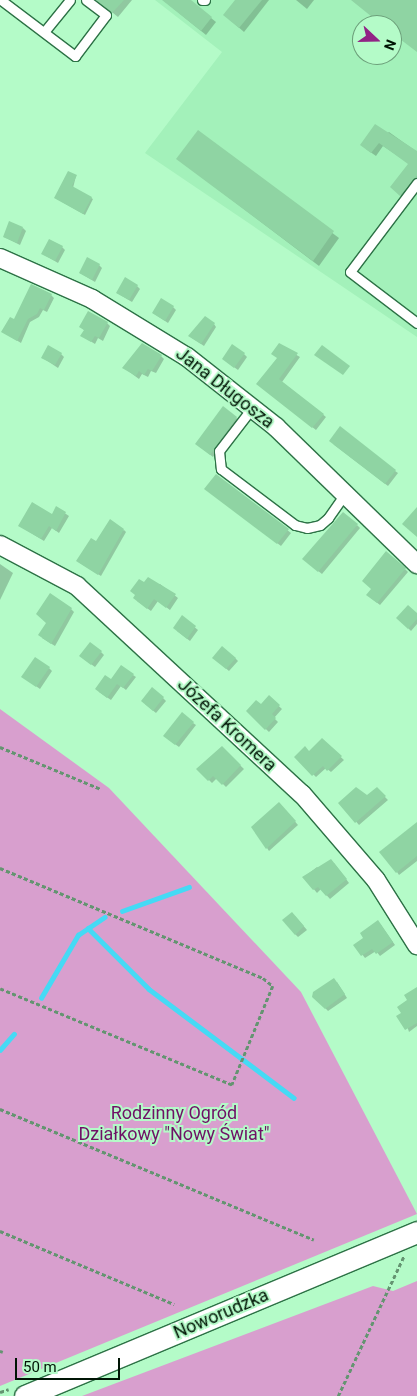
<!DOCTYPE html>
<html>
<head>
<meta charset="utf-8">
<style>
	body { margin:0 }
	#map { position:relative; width:417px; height:1396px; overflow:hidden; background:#b4fbc8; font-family:Roboto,sans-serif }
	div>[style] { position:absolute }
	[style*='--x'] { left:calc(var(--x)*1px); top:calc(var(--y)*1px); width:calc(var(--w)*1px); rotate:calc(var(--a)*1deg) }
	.built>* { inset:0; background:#a3f1ba }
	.green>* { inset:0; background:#d89fce }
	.shadow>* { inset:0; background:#0003 }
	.stream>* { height:4.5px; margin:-2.25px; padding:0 2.25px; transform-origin:2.25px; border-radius:2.25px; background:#45daf5 }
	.building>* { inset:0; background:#8fd4a3 }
	.path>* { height:2.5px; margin-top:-1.25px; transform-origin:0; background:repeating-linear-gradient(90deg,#649471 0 4px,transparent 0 6.5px) }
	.roads { filter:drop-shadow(1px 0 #2d7246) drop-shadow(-1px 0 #2d7246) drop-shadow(0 1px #2d7246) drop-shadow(0 -1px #2d7246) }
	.service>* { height:9px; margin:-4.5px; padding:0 4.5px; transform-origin:4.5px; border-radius:4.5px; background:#fff }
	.minor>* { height:18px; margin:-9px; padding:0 9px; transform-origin:9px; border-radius:9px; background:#fff }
	.tertiary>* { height:21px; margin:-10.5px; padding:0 10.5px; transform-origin:10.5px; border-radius:10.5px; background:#fff }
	span { translate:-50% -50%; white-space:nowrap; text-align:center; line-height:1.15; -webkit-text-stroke:4px #b4fbc8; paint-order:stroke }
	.street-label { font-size:18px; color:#001505 }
	.park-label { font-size:18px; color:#6f1166 }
	.north { position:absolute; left:352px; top:15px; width:50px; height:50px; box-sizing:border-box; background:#b4fbc8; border:1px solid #6c9f7a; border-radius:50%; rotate:111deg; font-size:14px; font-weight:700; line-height:20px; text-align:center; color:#001505 }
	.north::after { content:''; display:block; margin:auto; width:18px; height:22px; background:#912385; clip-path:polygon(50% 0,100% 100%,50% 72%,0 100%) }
	.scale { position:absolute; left:15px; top:1358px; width:105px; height:22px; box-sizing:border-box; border:2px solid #001505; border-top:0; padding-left:6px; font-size:15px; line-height:18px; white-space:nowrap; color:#001505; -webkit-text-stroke:4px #b4fbc8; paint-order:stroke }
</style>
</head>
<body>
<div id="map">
	<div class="built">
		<i style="clip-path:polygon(evenodd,155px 0,417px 0,417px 337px,145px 153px,222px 52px,155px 0,362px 25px,392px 25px,392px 55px,362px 55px,362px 25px)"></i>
	</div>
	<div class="green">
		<i style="clip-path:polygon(0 709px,109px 788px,301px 992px,417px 1214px,0 1386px)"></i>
		<i style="clip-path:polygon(417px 1281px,417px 1396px,82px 1396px,373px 1286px,393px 1291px)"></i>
	</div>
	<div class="shadow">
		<i style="clip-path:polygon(97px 0,132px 0,118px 17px)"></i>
		<i style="clip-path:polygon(163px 0,189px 0,216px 22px,206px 35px)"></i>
		<i style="clip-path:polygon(236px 0,269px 0,244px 32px,229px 19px)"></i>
		<i style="clip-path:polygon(296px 0,314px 0,307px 9px)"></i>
		<i style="clip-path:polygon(198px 132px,339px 238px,319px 266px,178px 159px)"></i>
		<i style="clip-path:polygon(389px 132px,417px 152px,417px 183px,404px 199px,396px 191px,410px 164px,383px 146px,376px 156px,366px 149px)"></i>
		<i style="clip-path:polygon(76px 176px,73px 188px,93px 199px,85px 215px,57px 199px)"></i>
		<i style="clip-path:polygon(23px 228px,26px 231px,20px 245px,4px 237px)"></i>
		<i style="clip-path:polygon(62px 247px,65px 250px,58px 263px,43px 254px)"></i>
		<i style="clip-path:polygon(99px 265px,102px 268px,95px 282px,80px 273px)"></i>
		<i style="clip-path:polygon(137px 286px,140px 289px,132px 302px,117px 293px)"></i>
		<i style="clip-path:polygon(51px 295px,54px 298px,47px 312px,43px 310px,39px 317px,30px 322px,21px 343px,3px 332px)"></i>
		<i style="clip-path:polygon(173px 307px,176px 310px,168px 323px,153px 313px)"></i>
		<i style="clip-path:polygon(107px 323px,110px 326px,103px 341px,98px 338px,95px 344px,82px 336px,85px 331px,81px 327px)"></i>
		<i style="clip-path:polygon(214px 324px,216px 327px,204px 346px,192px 338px)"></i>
		<i style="clip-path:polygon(279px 345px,300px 357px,282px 382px,326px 417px,316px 430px,261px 387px,278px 358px)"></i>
		<i style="clip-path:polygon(61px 354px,64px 357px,58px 368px,43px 358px)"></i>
		<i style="clip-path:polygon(244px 354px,247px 357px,238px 370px,227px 362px)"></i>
		<i style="clip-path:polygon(161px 356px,164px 359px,156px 373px,151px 371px,148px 377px,142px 374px,139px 379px,124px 368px)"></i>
		<i style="clip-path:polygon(236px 418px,239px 420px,213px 457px,199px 446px)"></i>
		<i style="clip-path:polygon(333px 444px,395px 471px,398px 473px,388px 486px)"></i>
		<i style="clip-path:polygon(216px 475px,291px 533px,281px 546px,209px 491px)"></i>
		<i style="clip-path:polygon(57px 508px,69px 516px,59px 533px,52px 528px,44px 541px,23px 528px,52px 516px)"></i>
		<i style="clip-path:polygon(357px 525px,360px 528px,322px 574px,307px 562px)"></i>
		<i style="clip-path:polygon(124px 530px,126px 532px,101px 576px,80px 563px,96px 543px)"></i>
		<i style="clip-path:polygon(0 564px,13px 573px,0 600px)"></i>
		<i style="clip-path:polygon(405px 569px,408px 572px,380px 605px,371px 598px,373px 589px)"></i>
		<i style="clip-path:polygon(145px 584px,160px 584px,178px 598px,170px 610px,158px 601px,151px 611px,137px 601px)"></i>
		<i style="clip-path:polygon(71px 609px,74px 612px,55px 646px,42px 638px)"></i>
		<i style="clip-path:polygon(417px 613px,417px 624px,411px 631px,398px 618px)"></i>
		<i style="clip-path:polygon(182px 617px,198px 630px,190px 641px,177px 631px)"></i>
		<i style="clip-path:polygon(101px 652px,104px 655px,95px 667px,84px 659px)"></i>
		<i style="clip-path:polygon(235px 658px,238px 661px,229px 671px,217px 661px)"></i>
		<i style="clip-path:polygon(49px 668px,52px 671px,40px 689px,26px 679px)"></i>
		<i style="clip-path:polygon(133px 675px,136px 677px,126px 690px,121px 686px,111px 700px,99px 692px,111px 681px)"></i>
		<i style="clip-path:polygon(269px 697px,282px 709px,274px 718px,278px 722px,269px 732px,247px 711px,261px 706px)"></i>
		<i style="clip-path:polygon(163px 698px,166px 701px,156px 713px,145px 704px)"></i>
		<i style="clip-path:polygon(193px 723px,196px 725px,179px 747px,168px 739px)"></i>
		<i style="clip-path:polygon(322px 740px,344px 760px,331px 772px,326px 768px,316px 777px,296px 757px,309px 752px)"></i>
		<i style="clip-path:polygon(222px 748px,244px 769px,226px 787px,217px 778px,212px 783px,198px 769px)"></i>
		<i style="clip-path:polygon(377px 789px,388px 800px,359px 825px,340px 803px,367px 797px)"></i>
		<i style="clip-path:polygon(279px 803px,298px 825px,269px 851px,267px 848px)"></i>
		<i style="clip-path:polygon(417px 823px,417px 861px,399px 875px,397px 872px)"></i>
		<i style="clip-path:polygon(334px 863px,349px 883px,330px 899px,321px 889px,317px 893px,304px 877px,317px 867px,320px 869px)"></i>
		<i style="clip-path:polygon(295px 916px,307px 930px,298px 937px,295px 934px)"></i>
		<i style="clip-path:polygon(381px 925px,395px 945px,380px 956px,376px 951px,365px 958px,355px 945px)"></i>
		<i style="clip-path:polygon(337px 982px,347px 998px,328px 1011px,314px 996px)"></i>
		<i style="clip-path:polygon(417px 988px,417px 1026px,409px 1032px,403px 1013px)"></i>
	</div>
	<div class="stream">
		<i style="--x:122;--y:911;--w:71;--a:-19.7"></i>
		<i style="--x:88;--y:928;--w:86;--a:45"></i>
		<i style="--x:149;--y:989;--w:181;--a:36.9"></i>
		<i style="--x:41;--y:998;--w:73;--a:-59.6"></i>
		<i style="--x:78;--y:935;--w:32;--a:-34"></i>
		<i style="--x:0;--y:1050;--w:21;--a:-49"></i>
	</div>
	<div class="building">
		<i style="clip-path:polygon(96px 0,124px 0,112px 13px)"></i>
		<i style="clip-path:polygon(162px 0,191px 0,212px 17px,201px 31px)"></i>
		<i style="clip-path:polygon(235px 0,262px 0,239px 28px,223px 15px)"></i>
		<i style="clip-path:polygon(351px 0,417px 0,417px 52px,392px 33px,392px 25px,382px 25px)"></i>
		<i style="clip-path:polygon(375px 124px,417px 151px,417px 176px,400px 196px,390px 187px,408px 164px,379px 143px,371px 153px,360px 145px)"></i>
		<i style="clip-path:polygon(198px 130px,334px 231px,313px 261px,176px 159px)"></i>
		<i style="clip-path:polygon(68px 171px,77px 175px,72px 186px,92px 197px,83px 214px,54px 198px)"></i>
		<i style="clip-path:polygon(9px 221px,23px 227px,17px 243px,3px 237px)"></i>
		<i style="clip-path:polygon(49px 239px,63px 246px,55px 261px,41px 254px)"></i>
		<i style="clip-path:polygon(87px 257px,100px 264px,92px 280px,79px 273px)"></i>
		<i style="clip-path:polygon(125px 277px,138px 285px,129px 300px,116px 293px)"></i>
		<i style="clip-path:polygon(31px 284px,52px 294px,44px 310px,40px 308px,37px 314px,28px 319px,17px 341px,1px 332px,10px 317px,14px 319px)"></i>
		<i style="clip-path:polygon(161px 298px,174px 306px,165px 321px,152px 313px)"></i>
		<i style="clip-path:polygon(88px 311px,108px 322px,99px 338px,95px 336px,91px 342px,80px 336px,84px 330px,79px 327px)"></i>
		<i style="clip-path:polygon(205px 316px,215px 323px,201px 344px,188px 336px)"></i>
		<i style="clip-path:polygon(142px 343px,162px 355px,152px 371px,148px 369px,144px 375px,139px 371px,136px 376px,122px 368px)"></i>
		<i style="clip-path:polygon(279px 343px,298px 353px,279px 379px,324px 414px,312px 428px,256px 384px,277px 358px,271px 354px)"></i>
		<i style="clip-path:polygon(232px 344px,245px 353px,234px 368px,222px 359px)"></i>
		<i style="clip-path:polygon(48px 345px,62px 353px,55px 365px,41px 358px)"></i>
		<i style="clip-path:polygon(322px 345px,350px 366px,343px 375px,314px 355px)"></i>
		<i style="clip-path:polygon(223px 406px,237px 417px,210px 455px,195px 444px)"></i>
		<i style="clip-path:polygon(340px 426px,396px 470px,385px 484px,329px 441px)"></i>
		<i style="clip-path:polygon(216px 474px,289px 529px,277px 544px,204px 489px)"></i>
		<i style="clip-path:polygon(32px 502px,52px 514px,56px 506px,66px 512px,56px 531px,49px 526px,41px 539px,18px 526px)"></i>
		<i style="clip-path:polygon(417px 507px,417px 537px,402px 524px)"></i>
		<i style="clip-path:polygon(343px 512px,358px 524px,318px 572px,302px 559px)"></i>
		<i style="clip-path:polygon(110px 519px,124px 529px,98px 575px,76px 561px,91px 538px,96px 541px)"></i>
		<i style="clip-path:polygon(386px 551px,406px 568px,377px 603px,366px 595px,371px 589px,362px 581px)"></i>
		<i style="clip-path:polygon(148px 577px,176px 594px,166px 608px,154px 599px,147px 609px,133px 598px,135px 595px,130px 591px,139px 579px,144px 582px)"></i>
		<i style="clip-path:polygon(50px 593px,72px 608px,51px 644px,38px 635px,46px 623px,36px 614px)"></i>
		<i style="clip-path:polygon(408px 605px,417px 613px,417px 619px,408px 629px,396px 618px)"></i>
		<i style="clip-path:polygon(182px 615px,196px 626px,187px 639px,173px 628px)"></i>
		<i style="clip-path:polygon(90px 642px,102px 651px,91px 665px,79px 656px)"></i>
		<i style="clip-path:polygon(222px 646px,236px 658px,226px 669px,212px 658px)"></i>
		<i style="clip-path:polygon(35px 657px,50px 667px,36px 687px,21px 677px)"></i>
		<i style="clip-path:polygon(121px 665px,134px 674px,123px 688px,117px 684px,107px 698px,95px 689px,105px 675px,111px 679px)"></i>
		<i style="clip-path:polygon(152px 687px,164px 697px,153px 711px,141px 701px)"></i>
		<i style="clip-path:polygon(269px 695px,280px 705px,272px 714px,276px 718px,265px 730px,246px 711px,256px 700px,261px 704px)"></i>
		<i style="clip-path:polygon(182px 712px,194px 722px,175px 745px,163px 736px)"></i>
		<i style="clip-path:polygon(322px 738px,342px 756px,327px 771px,323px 766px,312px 776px,294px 757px,305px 746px,309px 751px)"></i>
		<i style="clip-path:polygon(222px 746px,241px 765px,222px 785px,213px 776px,208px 781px,196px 769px)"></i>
		<i style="clip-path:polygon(356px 787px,367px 795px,377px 787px,386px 796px,355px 823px,338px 803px)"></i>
		<i style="clip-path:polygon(279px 802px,296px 821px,266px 849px,251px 827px)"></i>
		<i style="clip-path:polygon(417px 822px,417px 856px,396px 873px,379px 852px)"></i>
		<i style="clip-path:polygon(331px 859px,347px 879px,326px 896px,318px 887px,313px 890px,302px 877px)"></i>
		<i style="clip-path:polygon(292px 912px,304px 926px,295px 935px,282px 920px)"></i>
		<i style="clip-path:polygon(378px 920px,393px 942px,376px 954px,372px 949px,361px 956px,353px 945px,363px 938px,360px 933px)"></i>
		<i style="clip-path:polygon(334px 978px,345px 994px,325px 1009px,312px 997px,313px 992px)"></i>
		<i style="clip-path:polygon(417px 987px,417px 1023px,405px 1030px,396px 1016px,401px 1013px,397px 1007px,407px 1000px,404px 995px)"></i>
	</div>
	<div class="path">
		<i style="--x:0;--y:747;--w:109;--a:22.6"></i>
		<i style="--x:0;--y:868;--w:285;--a:22.7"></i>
		<i style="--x:263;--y:978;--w:13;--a:39"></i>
		<i style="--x:273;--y:986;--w:107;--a:112.5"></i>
		<i style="--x:232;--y:1085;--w:251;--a:-157.5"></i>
		<i style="--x:0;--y:1109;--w:340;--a:22.6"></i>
		<i style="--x:0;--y:1231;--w:189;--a:22.8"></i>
		<i style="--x:0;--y:1351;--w:3;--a:18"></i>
		<i style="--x:0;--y:1392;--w:9;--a:-18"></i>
		<i style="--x:338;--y:1396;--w:155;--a:-64.8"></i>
	</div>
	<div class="roads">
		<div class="service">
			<i style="--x:1;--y:0;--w:93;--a:37.1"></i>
			<i style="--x:75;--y:56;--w:51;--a:-52.9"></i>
			<i style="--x:106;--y:15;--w:25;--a:-143"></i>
			<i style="--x:202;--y:0;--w:3;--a:0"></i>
			<i style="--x:44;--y:32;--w:41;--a:-50.9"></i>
			<i style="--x:417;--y:183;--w:111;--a:127"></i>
			<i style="--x:350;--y:272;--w:84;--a:37.3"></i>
			<i style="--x:252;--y:408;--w:54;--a:127.5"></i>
			<i style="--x:219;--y:451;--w:18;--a:84"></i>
			<i style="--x:221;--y:469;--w:93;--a:37.1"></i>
			<i style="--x:295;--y:525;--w:12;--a:14"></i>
			<i style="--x:307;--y:528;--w:13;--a:-13"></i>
			<i style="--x:320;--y:525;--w:11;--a:-41"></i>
			<i style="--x:328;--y:518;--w:29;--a:-55"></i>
		</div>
		<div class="minor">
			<i style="--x:0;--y:258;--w:101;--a:24"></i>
			<i style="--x:92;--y:299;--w:111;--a:31.4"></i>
			<i style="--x:187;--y:357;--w:113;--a:38.2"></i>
			<i style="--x:276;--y:427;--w:197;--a:44.2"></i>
			<i style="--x:0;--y:545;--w:87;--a:28"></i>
			<i style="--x:77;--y:586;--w:306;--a:42.8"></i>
			<i style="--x:302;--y:794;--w:113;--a:49.3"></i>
			<i style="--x:376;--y:880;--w:77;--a:57.8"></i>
		</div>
		<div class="tertiary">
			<i style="--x:25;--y:1396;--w:425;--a:-22.7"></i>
		</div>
	</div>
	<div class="street-label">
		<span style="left:225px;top:388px;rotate:38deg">Jana Długosza</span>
		<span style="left:227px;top:725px;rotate:43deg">Józefa Kromera</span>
		<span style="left:221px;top:1314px;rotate:-23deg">Noworudzka</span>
	</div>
	<div class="park-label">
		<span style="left:174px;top:1124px">Rodzinny Ogród<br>Działkowy "Nowy Świat"</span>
	</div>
	<div class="north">N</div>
	<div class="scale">50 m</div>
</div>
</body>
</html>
